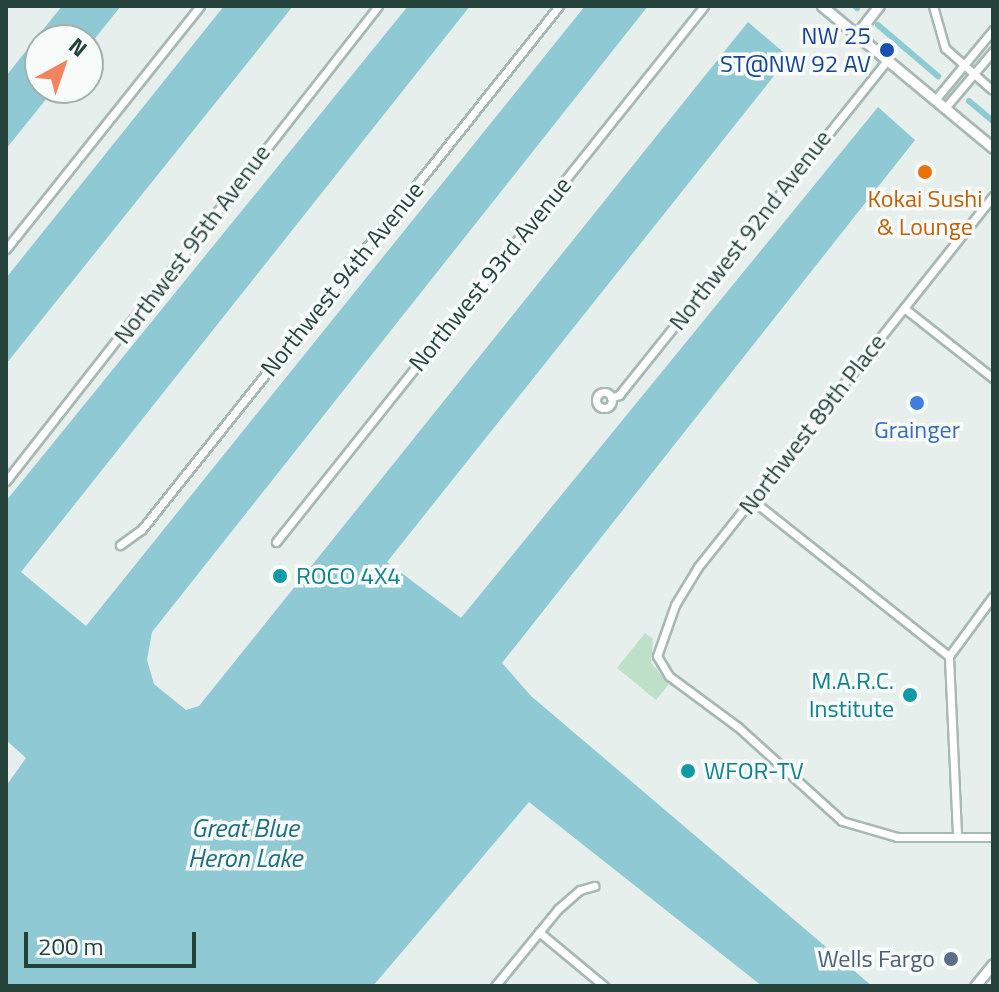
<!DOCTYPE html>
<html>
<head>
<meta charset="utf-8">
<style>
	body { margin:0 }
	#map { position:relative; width:999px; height:992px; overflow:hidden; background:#e6efeb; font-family:"Titillium Web",sans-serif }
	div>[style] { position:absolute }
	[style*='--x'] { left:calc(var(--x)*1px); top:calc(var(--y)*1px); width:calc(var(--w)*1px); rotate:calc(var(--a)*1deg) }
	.green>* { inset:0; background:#bfe0c8 }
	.water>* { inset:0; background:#8ec9d4 }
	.canal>* { height:6px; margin:-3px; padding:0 3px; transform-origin:3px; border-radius:3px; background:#8ec9d4 }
	.roads { filter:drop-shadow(2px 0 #a8b8b2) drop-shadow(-2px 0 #a8b8b2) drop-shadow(0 2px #a8b8b2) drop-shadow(0 -2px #a8b8b2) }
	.street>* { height:7px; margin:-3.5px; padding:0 3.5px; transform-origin:3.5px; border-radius:3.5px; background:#fff }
	.street>.ring { margin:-3.5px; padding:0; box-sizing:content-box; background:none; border:7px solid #fff; border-radius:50% }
	.secondary>* { height:9px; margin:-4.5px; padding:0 4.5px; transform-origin:4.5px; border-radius:4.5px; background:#fff }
	.dots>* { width:22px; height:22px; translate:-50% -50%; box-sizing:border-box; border:4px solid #f7fbf9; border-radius:50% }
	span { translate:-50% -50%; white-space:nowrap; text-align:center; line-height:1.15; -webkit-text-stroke:7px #f7fbf9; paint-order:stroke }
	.transit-label { font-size:24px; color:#164399 }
	.right { translate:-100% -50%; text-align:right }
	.food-label { font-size:24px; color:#c56008 }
	.street-label { font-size:24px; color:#24423a }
	.shop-label { font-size:24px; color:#366cbe }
	.culture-label { font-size:24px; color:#0d838f }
	.left { translate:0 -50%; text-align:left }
	.service-label { font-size:24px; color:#4e5e75 }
	.water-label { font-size:26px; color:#1c6f80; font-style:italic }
	.frame { position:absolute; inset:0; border:8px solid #24423a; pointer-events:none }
	.north { position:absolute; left:24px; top:24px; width:80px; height:80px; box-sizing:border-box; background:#f7fbf9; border:2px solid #a3b1ad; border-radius:50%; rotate:40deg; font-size:22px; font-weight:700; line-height:32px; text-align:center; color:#24423a }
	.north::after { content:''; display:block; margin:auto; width:28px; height:36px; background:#f4845f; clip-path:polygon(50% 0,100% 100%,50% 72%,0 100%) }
	.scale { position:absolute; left:24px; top:932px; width:172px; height:36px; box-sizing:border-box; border:4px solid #24423a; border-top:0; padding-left:10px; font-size:24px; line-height:28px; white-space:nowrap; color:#24423a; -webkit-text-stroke:6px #f7fbf9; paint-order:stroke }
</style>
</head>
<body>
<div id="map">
	<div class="green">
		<i style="clip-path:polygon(645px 633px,653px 639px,651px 663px,669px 684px,656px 700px,617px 668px)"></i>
	</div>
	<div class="water">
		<i style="clip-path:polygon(62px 6px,121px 6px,88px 47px,88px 40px,40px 40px,40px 88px,55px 88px,6px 149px,6px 76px)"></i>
		<i style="clip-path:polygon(224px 6px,293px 6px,6px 364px,6px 278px)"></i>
		<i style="clip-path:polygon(408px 6px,470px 6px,21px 572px,86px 626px,585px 6px,648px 6px,152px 632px,147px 660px,154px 684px,186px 710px,199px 706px,748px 22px,789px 57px,387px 562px,461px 618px,878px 107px,915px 140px,502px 663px,531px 696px,872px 986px,762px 986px,529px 802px,373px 986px,6px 986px,6px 786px,26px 758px,6px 740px,6px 501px)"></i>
	</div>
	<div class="canal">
		<i style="--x:855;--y:6;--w:3;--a:45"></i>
		<i style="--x:878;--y:25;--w:79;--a:40.4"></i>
		<i style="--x:969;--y:101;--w:31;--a:40"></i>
	</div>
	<div class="roads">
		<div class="street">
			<i style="--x:933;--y:6;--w:44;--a:74.1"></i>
			<i style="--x:945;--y:48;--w:62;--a:41.7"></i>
			<i style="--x:935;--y:100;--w:91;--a:-50.4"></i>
			<i style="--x:945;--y:108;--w:75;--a:-49.9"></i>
			<i style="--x:993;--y:196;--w:474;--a:128.5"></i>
			<i style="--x:698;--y:567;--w:44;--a:121.2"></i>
			<i style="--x:675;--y:605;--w:54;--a:109.4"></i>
			<i style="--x:657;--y:656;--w:23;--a:59"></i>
			<i style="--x:669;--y:676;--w:86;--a:36.5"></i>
			<i style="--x:738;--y:727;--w:140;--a:42.1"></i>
			<i style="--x:842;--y:821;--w:57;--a:16.2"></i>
			<i style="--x:897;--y:837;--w:96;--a:0"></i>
			<i style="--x:6;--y:249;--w:311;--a:-51.4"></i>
			<i style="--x:904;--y:308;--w:113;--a:38.2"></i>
			<i class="ring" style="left:596px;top:392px;width:9px;height:9px"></i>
			<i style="--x:611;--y:398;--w:9;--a:-21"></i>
			<i style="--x:619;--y:395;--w:429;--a:-51.3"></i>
			<i style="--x:6;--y:481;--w:603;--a:-51.93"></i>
			<i style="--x:752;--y:500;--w:251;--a:38.4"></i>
			<i style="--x:276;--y:542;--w:686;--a:-51.39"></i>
			<i style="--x:120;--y:545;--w:27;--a:-36"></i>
			<i style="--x:142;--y:529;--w:669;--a:-51.43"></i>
			<i style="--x:957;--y:834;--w:178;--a:-92.6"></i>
			<i style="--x:949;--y:656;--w:74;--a:-53.7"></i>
			<i style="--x:539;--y:932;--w:85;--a:39.7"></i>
			<i style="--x:495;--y:986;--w:99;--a:-50.7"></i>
			<i style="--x:558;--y:909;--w:29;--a:-41"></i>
			<i style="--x:580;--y:890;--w:15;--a:-16"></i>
		</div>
		<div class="secondary">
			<i style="--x:822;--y:6;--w:222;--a:39.7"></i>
			<i style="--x:856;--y:35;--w:37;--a:-52"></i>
			<i style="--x:975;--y:986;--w:28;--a:-51"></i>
		</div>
	</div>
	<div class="dots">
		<i style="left:887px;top:50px;background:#1a4fb4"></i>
		<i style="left:925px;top:172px;background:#e8710a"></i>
		<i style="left:917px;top:403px;background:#3f7fe0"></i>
		<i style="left:280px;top:576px;background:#0f9aa8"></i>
		<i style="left:910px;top:695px;background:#0f9aa8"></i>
		<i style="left:688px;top:771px;background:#0f9aa8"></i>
		<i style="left:951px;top:959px;background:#5c6f8a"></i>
	</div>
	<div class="transit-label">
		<span class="right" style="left:871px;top:50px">NW 25<br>ST@NW 92 AV</span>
	</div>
	<div class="food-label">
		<span style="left:925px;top:213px">Kokai Sushi<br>&amp; Lounge</span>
	</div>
	<div class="street-label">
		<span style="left:750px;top:230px;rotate:-52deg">Northwest 92nd Avenue</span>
		<span style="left:192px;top:244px;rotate:-53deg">Northwest 95th Avenue</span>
		<span style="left:490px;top:274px;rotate:-51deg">Northwest 93rd Avenue</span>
		<span style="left:342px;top:279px;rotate:-51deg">Northwest 94th Avenue</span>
		<span style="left:812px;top:424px;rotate:-52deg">Northwest 89th Place</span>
	</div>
	<div class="shop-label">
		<span style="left:917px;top:430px">Grainger</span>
	</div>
	<div class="culture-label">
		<span class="left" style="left:296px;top:576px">ROCO 4X4</span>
		<span class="right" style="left:894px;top:695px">M.A.R.C.<br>Institute</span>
		<span class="left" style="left:704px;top:771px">WFOR-TV</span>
	</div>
	<div class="service-label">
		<span class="right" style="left:935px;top:959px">Wells Fargo</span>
	</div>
	<div class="water-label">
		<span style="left:245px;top:843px">Great Blue<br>Heron Lake</span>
	</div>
	<div class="frame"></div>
	<div class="north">N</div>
	<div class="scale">200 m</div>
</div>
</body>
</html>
